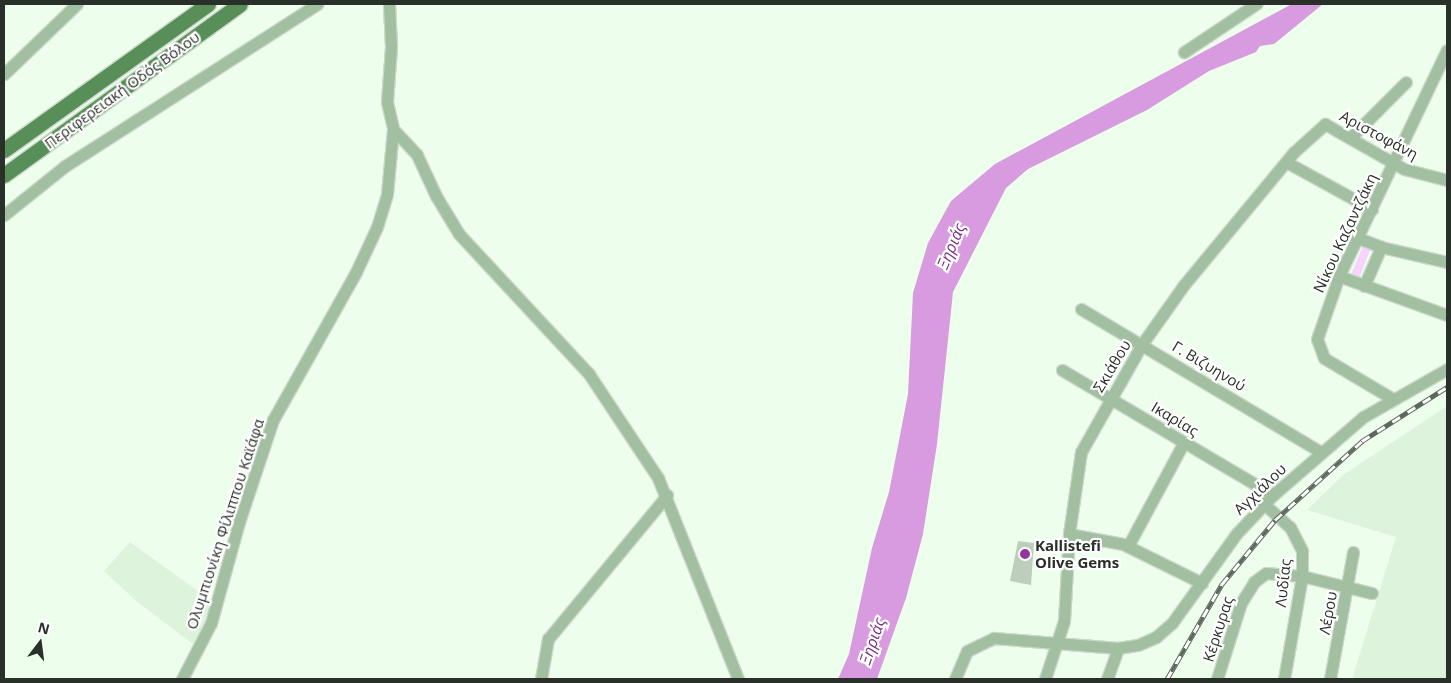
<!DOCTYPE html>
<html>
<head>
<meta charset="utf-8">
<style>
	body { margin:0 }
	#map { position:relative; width:1451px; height:683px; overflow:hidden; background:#eefeed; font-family:"Open Sans",sans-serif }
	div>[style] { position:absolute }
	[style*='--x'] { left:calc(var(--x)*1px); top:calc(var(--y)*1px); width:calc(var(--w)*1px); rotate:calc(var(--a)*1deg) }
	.built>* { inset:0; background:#ddf3dc }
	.green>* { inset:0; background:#f8d3fc }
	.water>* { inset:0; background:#d89bdf }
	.building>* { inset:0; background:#becebe }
	.roads { filter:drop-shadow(1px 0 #cbd9ca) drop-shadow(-1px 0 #cbd9ca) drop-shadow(0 1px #cbd9ca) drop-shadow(0 -1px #cbd9ca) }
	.minor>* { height:11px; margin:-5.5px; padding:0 5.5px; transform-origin:5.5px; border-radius:5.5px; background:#a2bfa1 }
	.major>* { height:15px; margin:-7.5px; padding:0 7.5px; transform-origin:7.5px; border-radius:7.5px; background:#588e58 }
	.rail>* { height:5px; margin-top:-2.5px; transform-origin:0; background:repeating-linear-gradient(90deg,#fff 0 9px,#5e675e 0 18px); box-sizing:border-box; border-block:1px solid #5e675e }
	.dots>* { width:14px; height:14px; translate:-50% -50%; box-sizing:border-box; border:2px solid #fff; border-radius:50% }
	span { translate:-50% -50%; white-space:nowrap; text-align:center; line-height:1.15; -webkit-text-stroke:4.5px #fff; paint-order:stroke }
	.street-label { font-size:15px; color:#292f29 }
	.poi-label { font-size:15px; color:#292f29; font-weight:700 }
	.left { translate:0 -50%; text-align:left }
	.water-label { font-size:16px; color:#783081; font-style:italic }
	.frame { position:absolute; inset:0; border:5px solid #292f29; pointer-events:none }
	.north { position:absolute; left:15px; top:618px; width:50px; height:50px; -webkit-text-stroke:4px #fff; paint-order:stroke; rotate:15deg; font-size:14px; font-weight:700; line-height:20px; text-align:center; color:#292f29 }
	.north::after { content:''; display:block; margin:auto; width:18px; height:22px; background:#292f29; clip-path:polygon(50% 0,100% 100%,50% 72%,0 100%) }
</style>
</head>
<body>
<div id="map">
	<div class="built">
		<i style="clip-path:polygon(1447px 406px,1447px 679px,1352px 679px,1396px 537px,1307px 510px,1343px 475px)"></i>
		<i style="clip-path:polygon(130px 542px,213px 602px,197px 647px,136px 601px,104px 571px)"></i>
	</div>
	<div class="green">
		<i style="clip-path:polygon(1363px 246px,1371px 248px,1359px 278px,1351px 275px)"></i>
	</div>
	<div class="water">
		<i style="clip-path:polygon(1292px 4px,1323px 4px,1274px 44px,1260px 46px,1256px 52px,1209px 71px,1147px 110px,1028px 169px,1006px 188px,953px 292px,937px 444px,923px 534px,906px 598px,877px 679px,838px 679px,849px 654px,872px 548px,889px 492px,908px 394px,913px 293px,928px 243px,951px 201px,995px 164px)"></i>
	</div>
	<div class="building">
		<i style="clip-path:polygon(1018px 541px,1034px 543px,1031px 585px,1010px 581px)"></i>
	</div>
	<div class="roads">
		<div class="minor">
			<i style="--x:389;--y:4;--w:43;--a:87.3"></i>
			<i style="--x:391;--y:47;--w:55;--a:94.2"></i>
			<i style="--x:387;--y:102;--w:28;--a:77"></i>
			<i style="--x:393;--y:129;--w:35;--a:47"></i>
			<i style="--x:417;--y:155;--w:45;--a:65.1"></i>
			<i style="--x:436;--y:196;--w:44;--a:58.8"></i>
			<i style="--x:459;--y:234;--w:191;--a:47.1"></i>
			<i style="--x:589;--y:374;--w:125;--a:56.4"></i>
			<i style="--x:658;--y:478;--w:216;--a:68.3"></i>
			<i style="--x:1184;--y:52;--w:87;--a:-33.7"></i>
			<i style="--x:4;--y:74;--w:101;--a:-43.8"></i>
			<i style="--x:1350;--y:138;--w:79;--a:-45"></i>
			<i style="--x:1288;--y:163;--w:96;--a:28.7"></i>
			<i style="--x:4;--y:215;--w:78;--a:-38.8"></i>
			<i style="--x:65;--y:166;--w:300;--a:-32.7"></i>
			<i style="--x:1358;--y:238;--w:25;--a:21"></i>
			<i style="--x:1381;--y:247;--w:68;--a:12.8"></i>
			<i style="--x:1339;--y:276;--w:115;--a:19.9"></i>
			<i style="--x:1364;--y:286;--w:43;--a:-66.4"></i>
			<i style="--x:1081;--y:309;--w:279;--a:30.8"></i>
			<i style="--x:1062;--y:370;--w:245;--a:30.6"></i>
			<i style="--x:1393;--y:399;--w:80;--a:-149.3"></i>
			<i style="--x:1324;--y:358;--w:20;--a:-110"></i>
			<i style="--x:1317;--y:339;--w:67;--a:-70.8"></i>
			<i style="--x:1339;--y:276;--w:250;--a:-64.5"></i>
			<i style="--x:1263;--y:503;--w:36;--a:42"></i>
			<i style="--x:1290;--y:527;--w:27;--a:63"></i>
			<i style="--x:1302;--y:551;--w:25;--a:90"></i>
			<i style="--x:1302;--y:576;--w:105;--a:99.9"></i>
			<i style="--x:1069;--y:534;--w:55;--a:10.5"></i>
			<i style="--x:1123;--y:544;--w:88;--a:26.3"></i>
			<i style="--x:1128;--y:546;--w:118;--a:-61.7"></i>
			<i style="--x:182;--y:679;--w:63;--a:-62.6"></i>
			<i style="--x:211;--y:623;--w:105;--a:-74.5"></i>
			<i style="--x:239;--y:522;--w:108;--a:-71.6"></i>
			<i style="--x:273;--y:420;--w:170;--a:-60.7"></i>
			<i style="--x:356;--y:272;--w:50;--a:-65"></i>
			<i style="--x:377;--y:227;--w:34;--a:-73"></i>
			<i style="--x:387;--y:194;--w:65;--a:-84.7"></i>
			<i style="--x:541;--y:679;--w:41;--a:-80.1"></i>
			<i style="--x:548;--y:639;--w:187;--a:-50.4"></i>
			<i style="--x:955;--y:679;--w:30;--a:-67"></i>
			<i style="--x:967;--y:651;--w:30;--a:-26"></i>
			<i style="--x:994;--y:638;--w:124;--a:4.6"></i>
			<i style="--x:1118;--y:648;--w:20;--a:-9"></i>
			<i style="--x:1138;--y:645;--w:20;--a:-24"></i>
			<i style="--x:1156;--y:637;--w:21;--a:-41"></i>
			<i style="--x:1172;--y:623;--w:111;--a:-54.2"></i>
			<i style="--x:1237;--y:533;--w:52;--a:-46.5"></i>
			<i style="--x:1273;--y:495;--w:119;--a:-40.9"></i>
			<i style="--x:1363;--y:417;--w:97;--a:-29.7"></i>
			<i style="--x:1045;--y:679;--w:61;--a:-71.9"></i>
			<i style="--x:1064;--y:621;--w:87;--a:-86.7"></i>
			<i style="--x:1069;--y:534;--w:83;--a:-81.7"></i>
			<i style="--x:1081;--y:452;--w:124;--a:-60.5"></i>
			<i style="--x:1142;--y:344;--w:71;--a:-54.7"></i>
			<i style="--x:1183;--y:286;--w:174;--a:-50.4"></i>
			<i style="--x:1294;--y:152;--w:42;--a:-42.1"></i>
			<i style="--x:1325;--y:124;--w:91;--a:29.7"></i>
			<i style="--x:1404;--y:169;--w:44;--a:14.3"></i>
			<i style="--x:1107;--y:679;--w:33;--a:-70"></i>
			<i style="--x:1217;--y:679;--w:80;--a:-72.5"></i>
			<i style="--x:1241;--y:603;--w:25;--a:-58"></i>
			<i style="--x:1254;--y:582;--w:15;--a:-37"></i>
			<i style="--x:1266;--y:573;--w:36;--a:5"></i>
			<i style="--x:1302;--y:576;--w:72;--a:13.7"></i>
			<i style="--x:1330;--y:679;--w:129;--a:-79.7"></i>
		</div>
		<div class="major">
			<i style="--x:4;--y:150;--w:251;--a:-35.6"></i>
			<i style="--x:4;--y:175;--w:291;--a:-35.9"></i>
		</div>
	</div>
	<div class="rail">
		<i style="--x:1167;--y:679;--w:110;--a:-59.9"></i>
		<i style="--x:1222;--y:584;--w:83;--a:-50.4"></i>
		<i style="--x:1275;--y:520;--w:118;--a:-42.2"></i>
		<i style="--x:1362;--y:441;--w:101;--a:-32.4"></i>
	</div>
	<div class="dots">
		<i style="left:1025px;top:554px;background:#93369f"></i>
	</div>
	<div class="street-label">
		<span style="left:122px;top:90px;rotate:-36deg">Περιφερειακή Οδός Βόλου</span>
		<span style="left:1379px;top:135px;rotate:28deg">Αριστοφάνη</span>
		<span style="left:1345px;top:233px;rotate:-65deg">Νίκου Καζαντζάκη</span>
		<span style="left:1112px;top:366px;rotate:-59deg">Σκιάθου</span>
		<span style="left:1209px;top:366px;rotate:31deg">Γ. Βιζυηνού</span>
		<span style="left:1175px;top:419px;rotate:31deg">Ικαρίας</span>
		<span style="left:1260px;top:489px;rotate:-44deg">Αγχιάλου</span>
		<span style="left:225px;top:524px;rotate:-72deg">Ολυμπιονίκη Φίλιππου Καϊάφα</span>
		<span style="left:1283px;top:583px;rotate:-84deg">Λυδίας</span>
		<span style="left:1328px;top:613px;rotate:-80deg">Λέρου</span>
		<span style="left:1218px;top:629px;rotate:-72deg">Κέρκυρας</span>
	</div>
	<div class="poi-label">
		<span class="left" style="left:1035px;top:554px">Kallistefi<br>Olive Gems</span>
	</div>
	<div class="water-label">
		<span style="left:951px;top:246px;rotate:-67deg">Ξηριάς</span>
		<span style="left:872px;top:641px;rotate:-71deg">Ξηριάς</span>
	</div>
	<div class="frame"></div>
	<div class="north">N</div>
</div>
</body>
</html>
